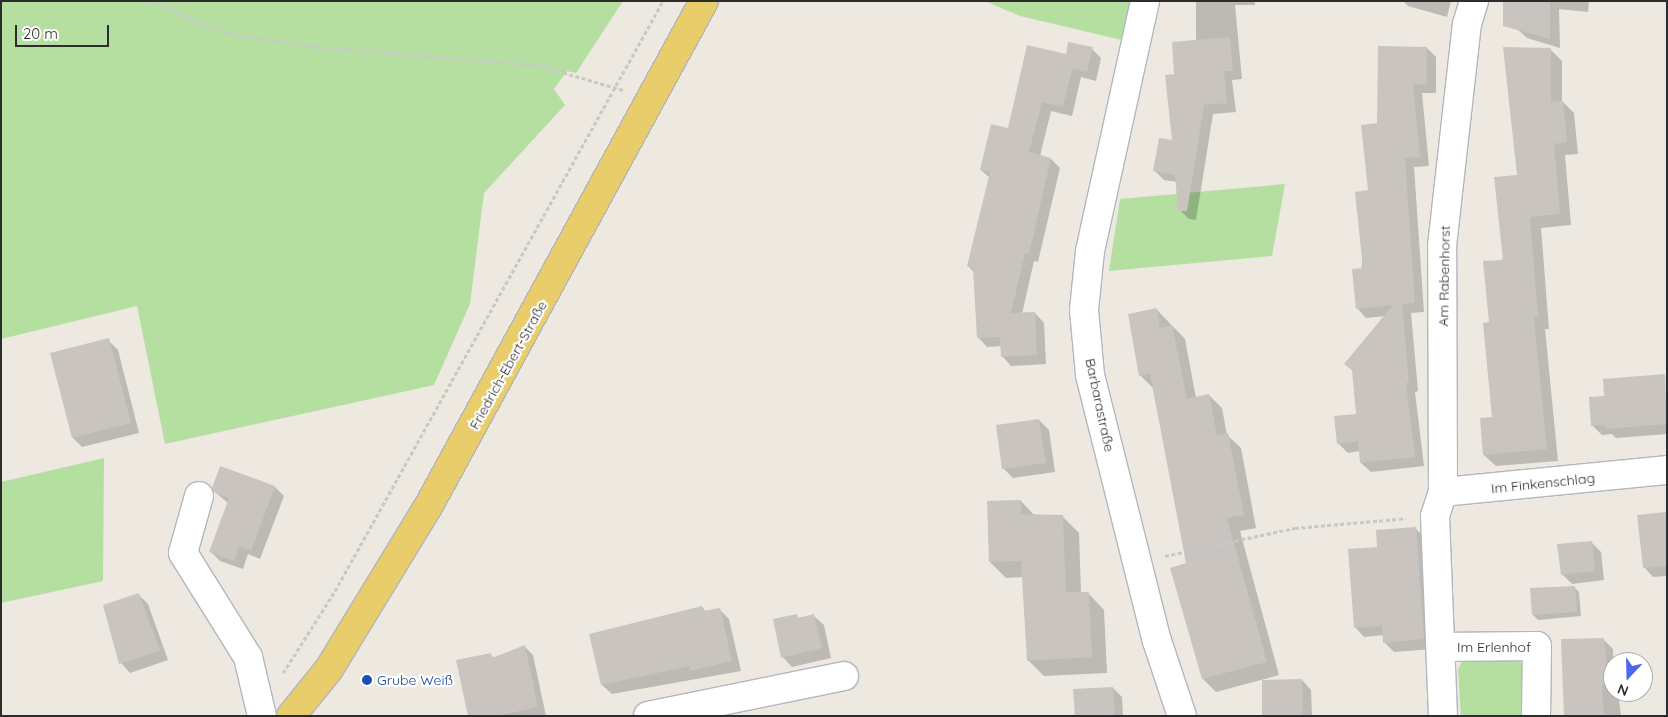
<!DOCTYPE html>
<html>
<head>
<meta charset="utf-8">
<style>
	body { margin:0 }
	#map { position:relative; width:1668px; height:717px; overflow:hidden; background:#ede8e0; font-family:Quicksand,sans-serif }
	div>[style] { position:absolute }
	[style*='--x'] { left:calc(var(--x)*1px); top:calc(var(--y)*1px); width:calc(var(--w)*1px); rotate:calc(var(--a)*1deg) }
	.green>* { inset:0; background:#b5dfa0 }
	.shadow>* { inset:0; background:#0003 }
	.building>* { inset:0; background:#c9c4bf }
	.path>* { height:3px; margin-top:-1.5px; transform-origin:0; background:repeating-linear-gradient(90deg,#c8c8c8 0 4px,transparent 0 6.5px) }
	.roads { filter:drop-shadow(1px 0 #b3b6bf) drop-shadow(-1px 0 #b3b6bf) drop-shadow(0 1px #b3b6bf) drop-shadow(0 -1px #b3b6bf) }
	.minor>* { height:28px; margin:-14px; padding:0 14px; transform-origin:14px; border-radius:14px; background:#fff }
	.major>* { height:28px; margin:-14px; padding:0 14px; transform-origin:14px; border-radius:14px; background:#e8cd6a }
	.dots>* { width:14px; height:14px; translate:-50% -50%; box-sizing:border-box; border:2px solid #fff; border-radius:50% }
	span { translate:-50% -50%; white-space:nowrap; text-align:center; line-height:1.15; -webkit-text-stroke:4.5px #fff; paint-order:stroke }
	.street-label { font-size:14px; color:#2c2c2c }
	.transit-label { font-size:14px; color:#164399 }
	.left { translate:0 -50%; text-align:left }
	.frame { position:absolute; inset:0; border:2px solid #2c2c2c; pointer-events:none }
	.north { position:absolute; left:1603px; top:652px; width:50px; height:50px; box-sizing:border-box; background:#fff; border:1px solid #ababab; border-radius:50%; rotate:201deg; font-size:14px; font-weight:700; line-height:20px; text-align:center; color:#2c2c2c }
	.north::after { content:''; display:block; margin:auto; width:18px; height:22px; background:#4c67ee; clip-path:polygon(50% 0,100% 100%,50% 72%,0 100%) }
	.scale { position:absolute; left:15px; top:25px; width:94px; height:22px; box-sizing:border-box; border:2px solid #2c2c2c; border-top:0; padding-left:6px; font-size:15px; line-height:18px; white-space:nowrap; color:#2c2c2c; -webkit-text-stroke:4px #fff; paint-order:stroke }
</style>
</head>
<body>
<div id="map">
	<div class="green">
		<i style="clip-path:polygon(1px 1px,623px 1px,576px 73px,567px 71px,554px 89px,565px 105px,484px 193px,470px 304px,434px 385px,165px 444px,137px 306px,1px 339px)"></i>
		<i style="clip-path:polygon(985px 1px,1131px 1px,1122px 40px,1020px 16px)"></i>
		<i style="clip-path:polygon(1285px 184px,1272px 256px,1109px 271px,1120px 199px)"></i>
		<i style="clip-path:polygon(104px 458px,103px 581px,1px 603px,1px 482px)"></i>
		<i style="clip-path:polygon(1515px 658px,1524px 666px,1524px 716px,1461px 716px,1458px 670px,1461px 663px,1465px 659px)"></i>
	</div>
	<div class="shadow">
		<i style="clip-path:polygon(1196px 1px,1255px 1px,1255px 5px,1235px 5px,1242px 79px,1232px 80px,1236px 112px,1213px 114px,1196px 220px,1189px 219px,1180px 210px,1177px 182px,1164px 180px,1155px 171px,1173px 141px,1176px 75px,1196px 41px)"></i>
		<i style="clip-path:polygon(1403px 1px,1451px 1px,1447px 17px,1408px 6px)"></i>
		<i style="clip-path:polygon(1520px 1px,1589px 1px,1588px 12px,1559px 9px,1560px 48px,1527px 38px,1517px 29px)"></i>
		<i style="clip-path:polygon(1427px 48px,1436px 57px,1436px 93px,1422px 93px,1429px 166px,1414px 167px,1424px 312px,1411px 313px,1418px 391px,1415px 392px,1424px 466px,1371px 472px,1361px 463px,1360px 451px,1348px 453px,1338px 443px,1357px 415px,1353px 371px,1346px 364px,1386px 316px,1366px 318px,1357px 308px,1378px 124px)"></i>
		<i style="clip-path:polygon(1092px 49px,1101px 58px,1096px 81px,1081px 77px,1072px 116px,1051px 111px,1040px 156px,1051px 159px,1060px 168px,1038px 262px,1034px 261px,1022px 314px,1035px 313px,1044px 323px,1046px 364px,1011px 366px,1002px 356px,1002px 346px,987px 347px,978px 337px,974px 272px,968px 266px,990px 178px,981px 170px,1067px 55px)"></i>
		<i style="clip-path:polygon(1550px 49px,1562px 61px,1562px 101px,1574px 113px,1578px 154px,1565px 155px,1571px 225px,1541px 228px,1549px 329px,1545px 329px,1558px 461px,1496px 466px,1484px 455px,1481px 419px,1494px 418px,1490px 323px,1519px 176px)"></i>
		<i style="clip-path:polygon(1157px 310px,1185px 339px,1196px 398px,1209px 395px,1222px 408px,1227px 435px,1241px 448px,1256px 528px,1240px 531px,1279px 675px,1216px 692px,1203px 679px,1187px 564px,1153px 388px,1140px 375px)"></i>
		<i style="clip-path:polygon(108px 340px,118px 350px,139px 433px,82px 447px,73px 438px)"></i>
		<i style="clip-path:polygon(1664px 375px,1667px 434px,1616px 438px,1612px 434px,1602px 435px,1592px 425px,1606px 397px)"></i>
		<i style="clip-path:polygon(1039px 420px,1049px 430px,1055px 472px,1013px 478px,1004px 469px)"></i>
		<i style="clip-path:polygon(221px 467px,275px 487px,284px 496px,260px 559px,248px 554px,243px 569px,220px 561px,211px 552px,228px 503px,215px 492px)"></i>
		<i style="clip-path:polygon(1021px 501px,1035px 516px,1063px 517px,1079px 533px,1081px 593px,1088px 593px,1104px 610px,1107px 673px,1044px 676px,1028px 660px,1023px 577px,1006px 578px,990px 562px)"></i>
		<i style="clip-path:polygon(1667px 513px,1667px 576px,1653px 577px,1644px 567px)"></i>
		<i style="clip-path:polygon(1415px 528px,1425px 538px,1433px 649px,1394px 652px,1384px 642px,1384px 635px,1364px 637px,1355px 627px,1378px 548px)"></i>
		<i style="clip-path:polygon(1591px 542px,1601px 552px,1604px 580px,1572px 584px,1562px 574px)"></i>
		<i style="clip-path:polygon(1574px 587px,1579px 592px,1581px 616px,1538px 620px,1533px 615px)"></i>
		<i style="clip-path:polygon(139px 595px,148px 604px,168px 660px,130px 673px,121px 663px)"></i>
		<i style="clip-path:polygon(702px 607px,706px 612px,719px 609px,729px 619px,741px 671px,612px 694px,602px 685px,591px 635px)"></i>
		<i style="clip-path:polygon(814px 616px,824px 625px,831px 658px,792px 667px,783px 657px,774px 620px)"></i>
		<i style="clip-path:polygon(1603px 639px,1613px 649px,1613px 692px,1618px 692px,1621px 716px,1565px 716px)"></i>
		<i style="clip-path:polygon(524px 646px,533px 655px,546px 716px,469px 716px,491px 655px,495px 659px)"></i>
		<i style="clip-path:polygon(1302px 680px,1311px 690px,1312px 716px,1263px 716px)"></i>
		<i style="clip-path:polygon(1113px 688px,1122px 697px,1123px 716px,1076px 716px)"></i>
	</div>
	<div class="building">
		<i style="clip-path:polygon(1503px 1px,1550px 1px,1550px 39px,1503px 26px)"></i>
		<i style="clip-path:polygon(1230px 37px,1233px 71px,1224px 71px,1227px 103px,1204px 105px,1187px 211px,1178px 211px,1175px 175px,1153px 171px,1159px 138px,1172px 140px,1165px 75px,1174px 74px,1172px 42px)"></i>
		<i style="clip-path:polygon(1068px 42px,1093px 47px,1087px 72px,1072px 69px,1063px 107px,1042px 102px,1029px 152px,1051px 158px,1029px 254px,1025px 253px,1011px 313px,1035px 312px,1037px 355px,1001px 357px,1000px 337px,977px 338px,973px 268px,967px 266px,990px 172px,980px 170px,991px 124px,1008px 128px,1027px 45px,1066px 54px)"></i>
		<i style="clip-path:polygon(1378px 46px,1427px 47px,1427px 85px,1413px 84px,1420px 157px,1405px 158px,1415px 303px,1402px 304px,1409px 382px,1406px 383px,1415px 457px,1360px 463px,1358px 441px,1337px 444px,1334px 416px,1356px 414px,1352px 370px,1344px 364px,1393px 305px,1356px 309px,1352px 269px,1363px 268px,1355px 192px,1368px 190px,1361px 125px,1377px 123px)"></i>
		<i style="clip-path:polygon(1503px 47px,1551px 48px,1551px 102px,1563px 101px,1567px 142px,1554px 144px,1560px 214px,1530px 217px,1538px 317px,1534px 318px,1547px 449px,1483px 455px,1480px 418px,1492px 417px,1483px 323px,1489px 322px,1483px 261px,1503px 260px,1494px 177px,1517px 175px)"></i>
		<i style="clip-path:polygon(1157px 308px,1160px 328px,1172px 325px,1187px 399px,1209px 394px,1217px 435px,1228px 433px,1244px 515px,1227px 518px,1267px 662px,1202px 679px,1170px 568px,1186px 563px,1150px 374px,1139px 376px,1128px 314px)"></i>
		<i style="clip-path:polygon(109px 338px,131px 423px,72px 438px,50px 353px)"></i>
		<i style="clip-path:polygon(1665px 374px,1667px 424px,1606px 429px,1605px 425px,1591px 426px,1589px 397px,1604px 396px,1603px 379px)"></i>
		<i style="clip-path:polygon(1039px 419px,1046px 463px,1002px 469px,996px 425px)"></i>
		<i style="clip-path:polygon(220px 466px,275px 486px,251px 551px,239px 546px,234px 561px,209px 552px,229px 498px,214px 492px,212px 488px)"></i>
		<i style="clip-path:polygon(1021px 500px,1021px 514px,1063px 515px,1066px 592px,1089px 592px,1092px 657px,1027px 661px,1021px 561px,989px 562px,987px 501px)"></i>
		<i style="clip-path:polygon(1667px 512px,1667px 566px,1643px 568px,1637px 515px)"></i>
		<i style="clip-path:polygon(1416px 527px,1424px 639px,1383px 643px,1382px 626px,1354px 628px,1348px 549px,1377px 547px,1376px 530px)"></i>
		<i style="clip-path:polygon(1592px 541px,1595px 571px,1561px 575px,1557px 544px)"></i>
		<i style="clip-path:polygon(1575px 586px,1577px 612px,1532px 615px,1530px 588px)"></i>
		<i style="clip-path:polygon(139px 593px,160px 651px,119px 664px,103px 605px)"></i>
		<i style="clip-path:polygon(702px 606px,703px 611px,720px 608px,732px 661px,690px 671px,690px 666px,601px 685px,589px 634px)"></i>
		<i style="clip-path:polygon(797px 614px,798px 618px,814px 614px,822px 648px,781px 658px,773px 619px)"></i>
		<i style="clip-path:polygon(1604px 638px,1609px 684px,1602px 684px,1604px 716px,1564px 716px,1561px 639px)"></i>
		<i style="clip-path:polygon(525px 645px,538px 707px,496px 716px,468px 716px,456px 660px,491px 653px,492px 658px)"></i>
		<i style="clip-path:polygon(1302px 679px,1303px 716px,1262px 716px,1262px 680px)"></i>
		<i style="clip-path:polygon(1113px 687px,1115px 716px,1075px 716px,1073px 689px)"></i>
	</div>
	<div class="path">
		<i style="--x:152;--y:1;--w:79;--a:24"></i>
		<i style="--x:224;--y:33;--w:95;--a:8.5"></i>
		<i style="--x:318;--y:47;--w:221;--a:4.7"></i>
		<i style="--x:538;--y:65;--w:89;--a:16.4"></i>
		<i style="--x:1165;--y:556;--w:133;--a:-12.2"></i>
		<i style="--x:1295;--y:528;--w:111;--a:-5.1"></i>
		<i style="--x:283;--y:673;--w:97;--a:-57.6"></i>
		<i style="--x:335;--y:591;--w:675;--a:-60.93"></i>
	</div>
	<div class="roads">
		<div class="minor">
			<i style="--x:1145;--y:1;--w:256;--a:102.4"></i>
			<i style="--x:1090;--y:251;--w:59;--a:95.8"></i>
			<i style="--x:1084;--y:310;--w:65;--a:84.7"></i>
			<i style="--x:1090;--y:375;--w:274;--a:75.9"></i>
			<i style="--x:1157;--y:641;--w:79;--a:71.6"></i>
			<i style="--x:1443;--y:492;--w:246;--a:-90.2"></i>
			<i style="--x:1442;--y:246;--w:223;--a:-83.6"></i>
			<i style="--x:1467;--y:24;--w:24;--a:-73"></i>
			<i style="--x:199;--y:496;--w:59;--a:105.7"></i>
			<i style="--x:183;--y:553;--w:123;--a:58"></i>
			<i style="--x:248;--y:657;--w:61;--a:76.7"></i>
			<i style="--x:1441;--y:647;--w:96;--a:-0.6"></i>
			<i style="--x:1537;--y:646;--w:70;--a:90.8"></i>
			<i style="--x:648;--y:716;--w:200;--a:-11.5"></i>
			<i style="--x:1443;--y:716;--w:200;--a:-92.3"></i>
			<i style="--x:1435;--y:516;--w:25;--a:-72"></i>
			<i style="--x:1443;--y:492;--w:225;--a:-5.6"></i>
		</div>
		<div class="major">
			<i style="--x:291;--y:716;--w:60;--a:-51"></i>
			<i style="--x:329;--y:669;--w:190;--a:-58.6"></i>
			<i style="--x:428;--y:507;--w:576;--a:-61.39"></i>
		</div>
	</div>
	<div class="dots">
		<i style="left:367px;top:680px;background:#1a4fb4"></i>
	</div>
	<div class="street-label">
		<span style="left:1444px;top:276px;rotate:-89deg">Am Rabenhorst</span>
		<span style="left:508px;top:365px;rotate:-61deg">Friedrich-Ebert-Straße</span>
		<span style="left:1100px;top:405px;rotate:78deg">Barbarastraße</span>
		<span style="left:1543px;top:483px;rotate:-6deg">Im Finkenschlag</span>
		<span style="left:1494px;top:647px">Im Erlenhof</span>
	</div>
	<div class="transit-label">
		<span class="left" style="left:377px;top:680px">Grube Weiß</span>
	</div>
	<div class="frame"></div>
	<div class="north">N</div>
	<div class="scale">20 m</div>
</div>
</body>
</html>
